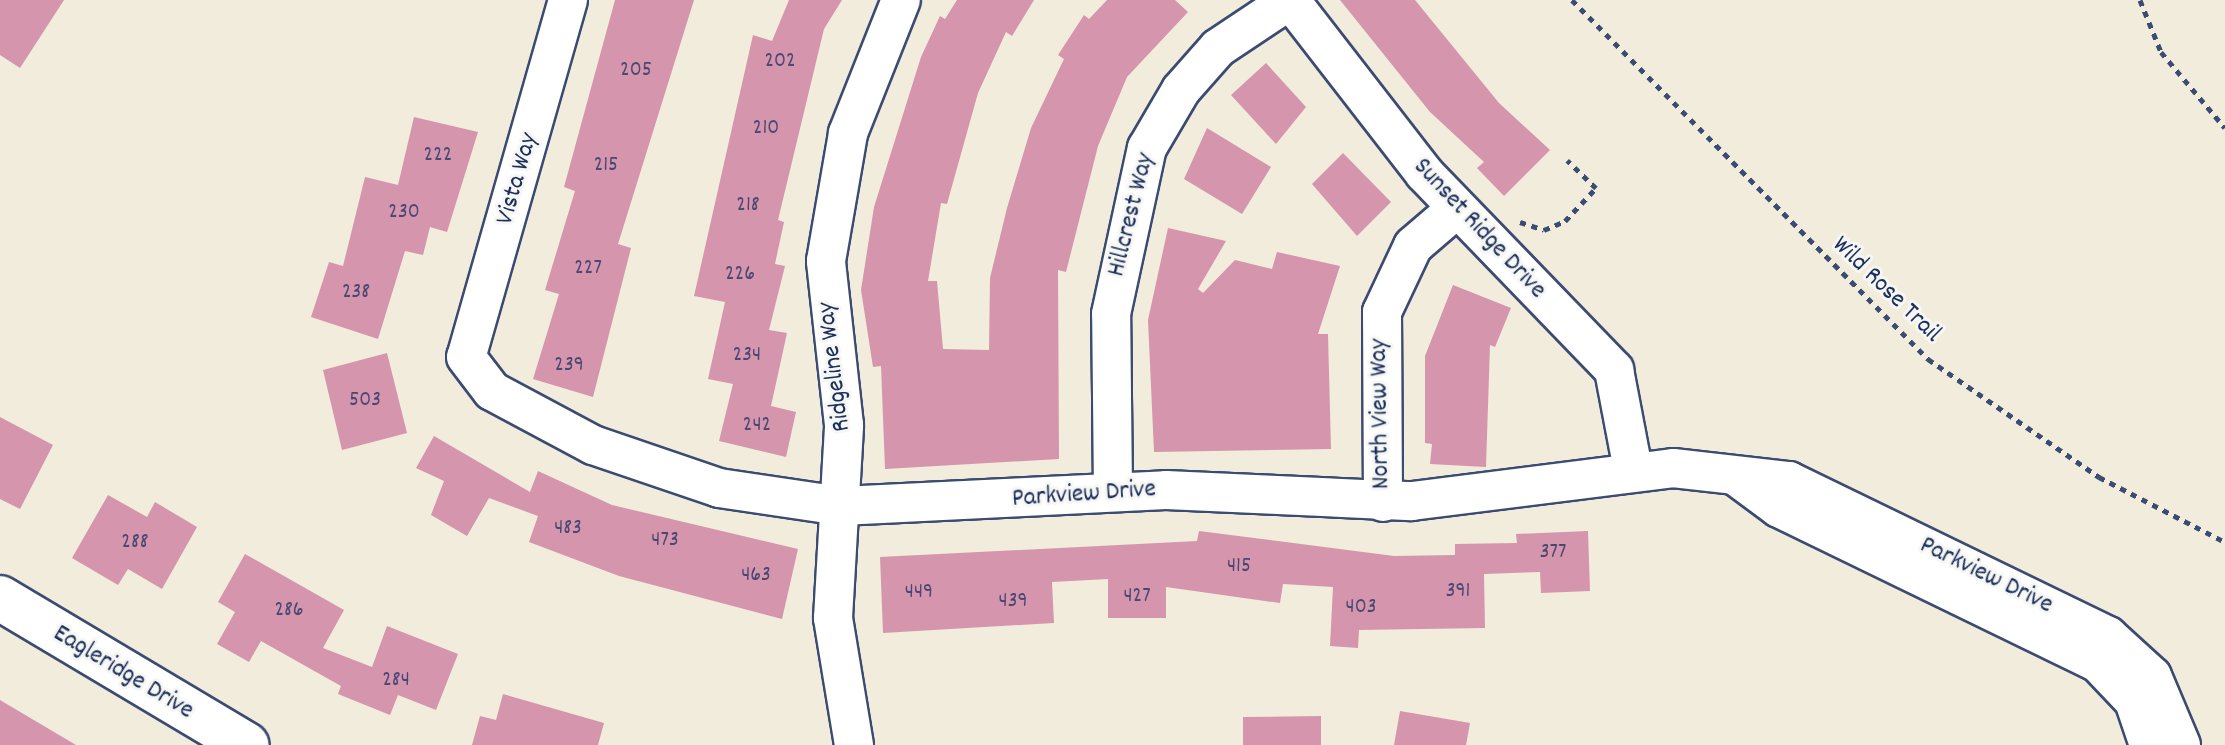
<!DOCTYPE html>
<html>
<head>
<meta charset="utf-8">
<style>
	body { margin:0 }
	#map { position:relative; width:2225px; height:745px; overflow:hidden; background:#f1ecdb; font-family:Dekko,sans-serif }
	div>[style] { position:absolute }
	[style*='--x'] { left:calc(var(--x)*1px); top:calc(var(--y)*1px); width:calc(var(--w)*1px); rotate:calc(var(--a)*1deg) }
	.building>* { inset:0; background:#d595ad }
	.path>* { height:5px; margin-top:-2.5px; transform-origin:0; background:repeating-linear-gradient(90deg,#3b4b71 0 6px,transparent 0 12px) }
	.roads { filter:drop-shadow(2px 0 #3b4b71) drop-shadow(-2px 0 #3b4b71) drop-shadow(0 2px #3b4b71) drop-shadow(0 -2px #3b4b71) }
	.minor>* { height:38px; margin:-19px; padding:0 19px; transform-origin:19px; border-radius:19px; background:#fff }
	.secondary>* { height:44px; margin:-22px; padding:0 22px; transform-origin:22px; border-radius:22px; background:#fff }
	span { translate:-50% -50%; white-space:nowrap; text-align:center; line-height:1.15; -webkit-text-stroke:6px #f6f6f2; paint-order:stroke }
	.number-label { font-size:22px; color:#4a4872 }
	.number-label span { -webkit-text-stroke-width:0 }
	.street-label { font-size:26px; color:#1b2f5e }
</style>
</head>
<body>
<div id="map">
	<div class="building">
		<i style="clip-path:polygon(0 0,64px 0,20px 68px,0 55px)"></i>
		<i style="clip-path:polygon(615px 0,694px 0,618px 244px,631px 248px,593px 397px,533px 379px,559px 294px,545px 290px,575px 191px,564px 187px)"></i>
		<i style="clip-path:polygon(789px 0,842px 0,824px 29px,778px 220px,784px 222px,775px 264px,785px 266px,769px 330px,787px 333px,771px 406px,796px 412px,786px 457px,719px 441px,733px 384px,708px 379px,725px 302px,694px 296px,753px 35px,772px 41px)"></i>
		<i style="clip-path:polygon(957px 0,1034px 0,1012px 36px,1006px 32px,978px 93px,947px 204px,941px 203px,928px 281px,937px 281px,943px 349px,989px 350px,990px 278px,1007px 208px,1031px 128px,1064px 59px,1058px 55px,1084px 15px,1089px 19px,1107px 0,1175px 0,1188px 12px,1127px 77px,1098px 146px,1066px 272px,1058px 270px,1059px 459px,885px 469px,881px 366px,873px 367px,861px 290px,874px 207px,921px 57px,940px 16px,945px 19px)"></i>
		<i style="clip-path:polygon(1340px 0,1415px 0,1499px 103px,1550px 150px,1504px 196px,1477px 168px,1484px 162px,1430px 112px)"></i>
		<i style="clip-path:polygon(1266px 63px,1306px 107px,1276px 144px,1231px 95px)"></i>
		<i style="clip-path:polygon(414px 117px,478px 132px,447px 232px,430px 227px,423px 255px,405px 251px,378px 339px,311px 317px,329px 262px,343px 266px,365px 177px,398px 185px)"></i>
		<i style="clip-path:polygon(1207px 128px,1271px 167px,1242px 214px,1184px 179px)"></i>
		<i style="clip-path:polygon(1343px 153px,1391px 202px,1357px 236px,1312px 184px)"></i>
		<i style="clip-path:polygon(1168px 228px,1226px 241px,1198px 289px,1203px 293px,1235px 260px,1272px 269px,1277px 252px,1340px 266px,1318px 334px,1328px 334px,1331px 449px,1154px 452px,1148px 320px)"></i>
		<i style="clip-path:polygon(1453px 285px,1511px 308px,1495px 347px,1490px 345px,1486px 467px,1430px 464px,1432px 444px,1425px 443px,1425px 356px)"></i>
		<i style="clip-path:polygon(387px 353px,407px 433px,342px 450px,323px 370px)"></i>
		<i style="clip-path:polygon(0 417px,53px 445px,20px 509px,0 499px)"></i>
		<i style="clip-path:polygon(434px 436px,530px 492px,538px 471px,612px 505px,798px 549px,782px 619px,619px 576px,529px 542px,538px 516px,489px 498px,467px 536px,431px 515px,444px 481px,416px 468px)"></i>
		<i style="clip-path:polygon(108px 495px,147px 517px,155px 502px,197px 527px,162px 589px,128px 569px,118px 585px,72px 558px)"></i>
		<i style="clip-path:polygon(1199px 531px,1394px 556px,1455px 555px,1455px 544px,1517px 543px,1516px 534px,1588px 531px,1590px 591px,1541px 593px,1540px 572px,1484px 574px,1485px 628px,1359px 630px,1358px 648px,1330px 646px,1333px 587px,1283px 584px,1280px 603px,1166px 587px,1166px 618px,1108px 618px,1108px 579px,1052px 582px,1054px 623px,883px 633px,880px 557px,1197px 541px)"></i>
		<i style="clip-path:polygon(245px 554px,344px 610px,323px 648px,372px 667px,387px 626px,458px 654px,436px 710px,398px 695px,390px 715px,338px 694px,341px 686px,261px 641px,249px 662px,217px 644px,235px 612px,218px 602px)"></i>
		<i style="clip-path:polygon(503px 694px,604px 723px,598px 745px,472px 745px,480px 716px,496px 720px)"></i>
		<i style="clip-path:polygon(0 700px,76px 745px,0 745px)"></i>
		<i style="clip-path:polygon(1400px 711px,1470px 723px,1466px 745px,1394px 745px)"></i>
		<i style="clip-path:polygon(1321px 716px,1321px 745px,1243px 745px,1243px 717px)"></i>
	</div>
	<div class="path">
		<i style="--x:1572;--y:0;--w:506;--a:45.24"></i>
		<i style="--x:1928;--y:359;--w:208;--a:34.6"></i>
		<i style="--x:2099;--y:477;--w:142;--a:27.3"></i>
		<i style="--x:2140;--y:0;--w:56;--a:68"></i>
		<i style="--x:2161;--y:52;--w:99;--a:49.9"></i>
		<i style="--x:1520;--y:222;--w:25;--a:18"></i>
		<i style="--x:1544;--y:230;--w:23;--a:-23"></i>
		<i style="--x:1565;--y:221;--w:45;--a:-46.8"></i>
		<i style="--x:1596;--y:188;--w:40;--a:-136"></i>
	</div>
	<div class="roads">
		<div class="minor">
			<i style="--x:568;--y:0;--w:371;--a:105.9"></i>
			<i style="--x:466;--y:357;--w:43;--a:52.6"></i>
			<i style="--x:492;--y:391;--w:115;--a:28.1"></i>
			<i style="--x:593;--y:445;--w:133;--a:18.8"></i>
			<i style="--x:719;--y:488;--w:123;--a:8.4"></i>
			<i style="--x:841;--y:506;--w:325;--a:-2.8"></i>
			<i style="--x:1166;--y:490;--w:246;--a:2.6"></i>
			<i style="--x:1412;--y:501;--w:263;--a:-7.2"></i>
			<i style="--x:1673;--y:468;--w:117;--a:6.4"></i>
			<i style="--x:1789;--y:481;--w:355;--a:25.9"></i>
			<i style="--x:2108;--y:636;--w:59;--a:42.3"></i>
			<i style="--x:2152;--y:676;--w:75;--a:67.2"></i>
			<i style="--x:1290;--y:0;--w:219;--a:52.2"></i>
			<i style="--x:1424;--y:173;--w:274;--a:46"></i>
			<i style="--x:1614;--y:370;--w:102;--a:79.2"></i>
			<i style="--x:1737;--y:477;--w:52;--a:36.4"></i>
			<i style="--x:1779;--y:508;--w:355;--a:25.9"></i>
			<i style="--x:2098;--y:663;--w:52;--a:46.5"></i>
			<i style="--x:2134;--y:701;--w:46;--a:71.2"></i>
			<i style="--x:1113;--y:491;--w:177;--a:-90.6"></i>
			<i style="--x:1111;--y:314;--w:170;--a:-77.8"></i>
			<i style="--x:1147;--y:148;--w:67;--a:-59.6"></i>
			<i style="--x:1181;--y:90;--w:56;--a:-48.6"></i>
			<i style="--x:1218;--y:48;--w:87;--a:-33.7"></i>
			<i style="--x:1383;--y:502;--w:190;--a:-90.3"></i>
			<i style="--x:1382;--y:312;--w:73;--a:-64.8"></i>
			<i style="--x:1413;--y:246;--w:57;--a:-40.7"></i>
			<i style="--x:854;--y:745;--w:129;--a:-99.4"></i>
			<i style="--x:833;--y:618;--w:193;--a:-86.7"></i>
			<i style="--x:844;--y:425;--w:165;--a:-96.3"></i>
			<i style="--x:826;--y:261;--w:130;--a:-80.2"></i>
			<i style="--x:848;--y:133;--w:143;--a:-68.3"></i>
		</div>
		<div class="secondary">
			<i style="--x:0;--y:598;--w:287;--a:30.8"></i>
		</div>
	</div>
	<div class="number-label">
		<span style="left:780px;top:62px">202</span>
		<span style="left:636px;top:71px">205</span>
		<span style="left:766px;top:129px">210</span>
		<span style="left:438px;top:156px">222</span>
		<span style="left:606px;top:166px">215</span>
		<span style="left:748px;top:206px">218</span>
		<span style="left:404px;top:213px">230</span>
		<span style="left:588px;top:269px">227</span>
		<span style="left:740px;top:275px">226</span>
		<span style="left:356px;top:293px">238</span>
		<span style="left:747px;top:356px">234</span>
		<span style="left:569px;top:366px">239</span>
		<span style="left:365px;top:401px">503</span>
		<span style="left:757px;top:426px">242</span>
		<span style="left:568px;top:529px">483</span>
		<span style="left:665px;top:541px">473</span>
		<span style="left:135px;top:543px">288</span>
		<span style="left:1553px;top:553px">377</span>
		<span style="left:1239px;top:567px">415</span>
		<span style="left:756px;top:576px">463</span>
		<span style="left:1458px;top:592px">391</span>
		<span style="left:919px;top:593px">449</span>
		<span style="left:1137px;top:597px">427</span>
		<span style="left:1013px;top:602px">439</span>
		<span style="left:1361px;top:608px">403</span>
		<span style="left:289px;top:611px">286</span>
		<span style="left:396px;top:681px">284</span>
	</div>
	<div class="street-label">
		<span style="left:518px;top:179px;rotate:-74deg">Vista Way</span>
		<span style="left:1132px;top:215px;rotate:-76deg">Hillcrest Way</span>
		<span style="left:1479px;top:229px;rotate:47deg">Sunset Ridge Drive</span>
		<span style="left:1886px;top:290px;rotate:44deg">Wild Rose Trail</span>
		<span style="left:835px;top:367px;rotate:-97deg">Ridgeline Way</span>
		<span style="left:1381px;top:414px;rotate:-91deg">North View Way</span>
		<span style="left:1084px;top:495px;rotate:-4deg">Parkview Drive</span>
		<span style="left:1986px;top:576px;rotate:26deg">Parkview Drive</span>
		<span style="left:123px;top:673px;rotate:31deg">Eagleridge Drive</span>
	</div>
</div>
</body>
</html>
